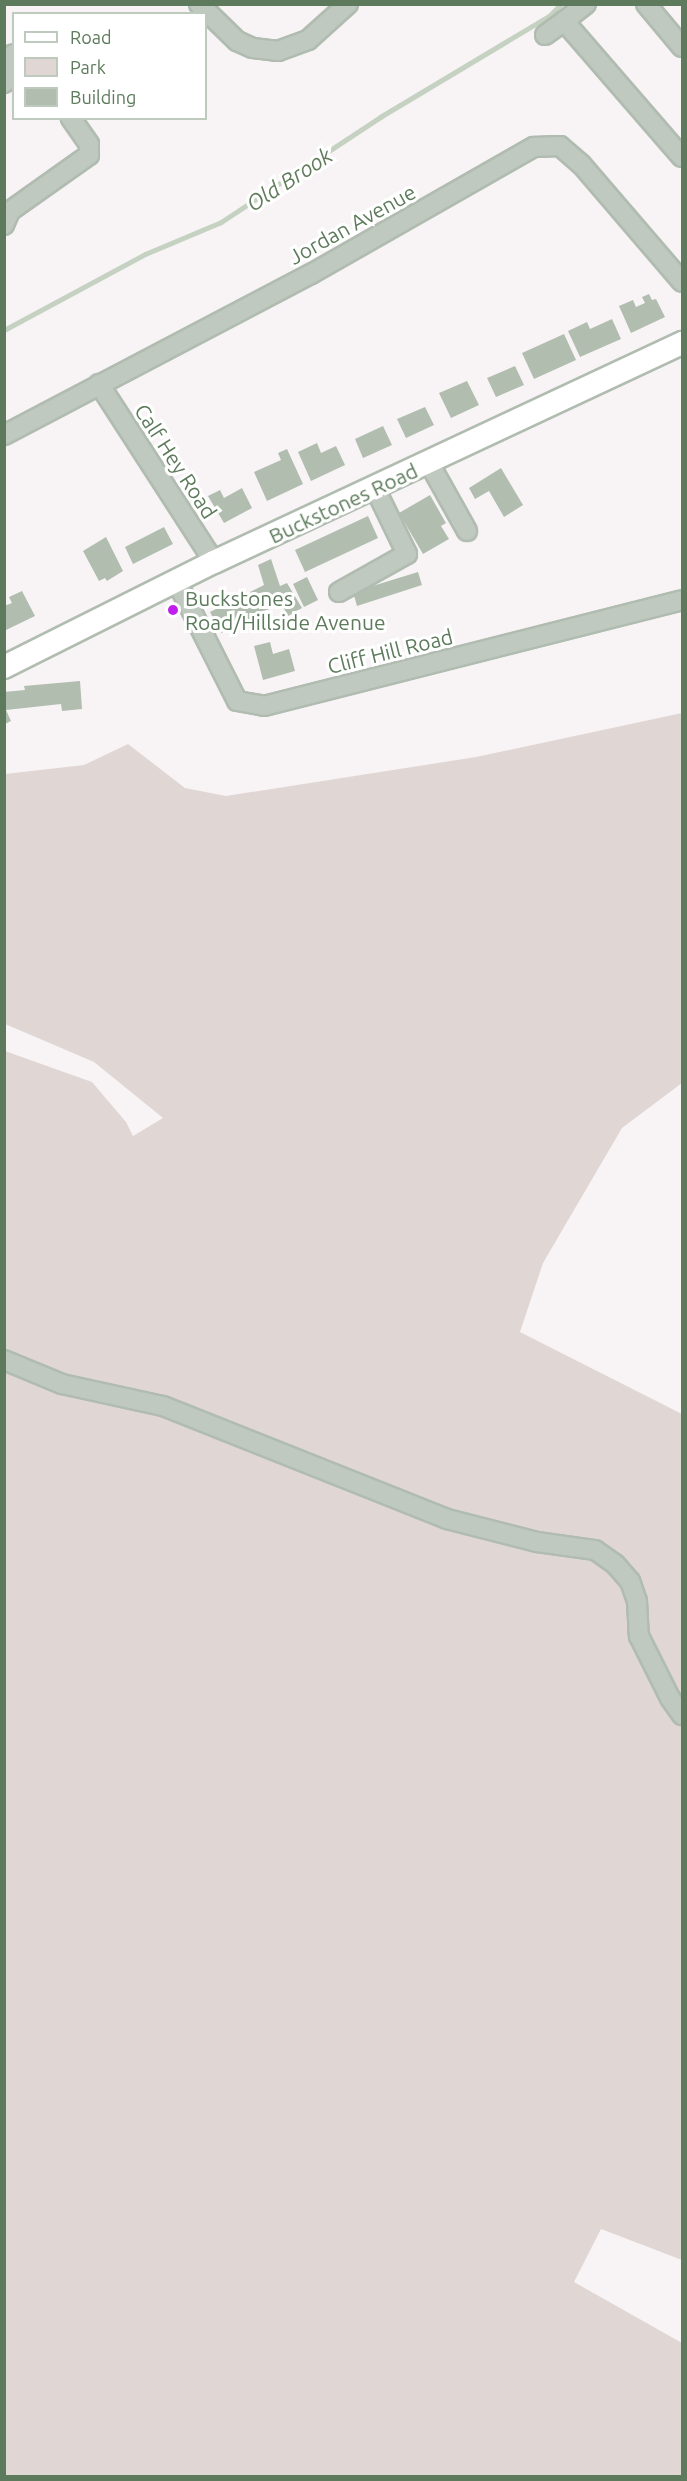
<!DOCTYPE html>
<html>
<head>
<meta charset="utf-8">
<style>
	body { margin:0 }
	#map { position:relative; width:687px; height:2481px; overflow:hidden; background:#f8f4f6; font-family:Ubuntu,sans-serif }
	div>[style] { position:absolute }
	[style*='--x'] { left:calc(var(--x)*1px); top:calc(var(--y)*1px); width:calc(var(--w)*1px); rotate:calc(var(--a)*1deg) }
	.green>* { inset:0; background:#e0d7d5 }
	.stream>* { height:5px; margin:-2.5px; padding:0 2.5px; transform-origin:2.5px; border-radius:2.5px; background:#c5d1c1 }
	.building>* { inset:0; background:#b0bdaf }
	.roads { filter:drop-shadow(2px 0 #b1bcb1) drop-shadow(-2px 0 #b1bcb1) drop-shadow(0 2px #b1bcb1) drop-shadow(0 -2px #b1bcb1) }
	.minor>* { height:18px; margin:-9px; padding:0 9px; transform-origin:9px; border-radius:9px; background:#c0c9c0 }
	.major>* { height:22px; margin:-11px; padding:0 11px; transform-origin:11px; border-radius:11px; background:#fff }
	.dots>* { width:16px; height:16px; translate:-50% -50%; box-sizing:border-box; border:3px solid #fff; border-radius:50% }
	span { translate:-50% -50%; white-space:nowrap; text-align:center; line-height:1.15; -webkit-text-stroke:6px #fff; paint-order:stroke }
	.street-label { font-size:21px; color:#5d7b5c }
	.poi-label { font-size:21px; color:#5d7b5c }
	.left { translate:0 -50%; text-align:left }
	.water-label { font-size:22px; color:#617c5b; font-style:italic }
	.frame { position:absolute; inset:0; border:6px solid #5d7b5c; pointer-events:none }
	.legend { position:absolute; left:12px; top:12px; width:195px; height:108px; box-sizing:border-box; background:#fff; border:2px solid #becabe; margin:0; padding:8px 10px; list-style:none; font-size:18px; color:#5d7b5c }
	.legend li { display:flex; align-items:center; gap:12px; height:30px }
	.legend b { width:30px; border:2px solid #becabe }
</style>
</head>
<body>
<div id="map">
	<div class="green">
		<i style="clip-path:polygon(682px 713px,682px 1083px,622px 1128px,543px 1263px,520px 1332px,682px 1414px,682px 2260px,601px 2229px,574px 2282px,682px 2343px,682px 2476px,5px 2476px,5px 1051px,92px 1082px,126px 1122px,133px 1136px,163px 1118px,94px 1062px,5px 1024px,5px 774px,84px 765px,128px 744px,185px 788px,226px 796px,476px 757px)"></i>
	</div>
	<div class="stream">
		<i style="--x:4;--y:330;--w:160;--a:-28.3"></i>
		<i style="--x:145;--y:254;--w:82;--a:-22.8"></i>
		<i style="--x:221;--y:222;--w:191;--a:-33.4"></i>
		<i style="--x:380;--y:117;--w:197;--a:-30.9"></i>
		<i style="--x:549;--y:16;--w:17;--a:-45"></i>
	</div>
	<div class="building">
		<i style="clip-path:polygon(649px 294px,652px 300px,656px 299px,665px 317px,631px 333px,619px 306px,633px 300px,636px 307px,645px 303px,642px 297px)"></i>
		<i style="clip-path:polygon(612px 319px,621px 339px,580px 357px,568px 331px,587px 322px,590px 329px)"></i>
		<i style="clip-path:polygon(564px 334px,576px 360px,534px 379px,522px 353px)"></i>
		<i style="clip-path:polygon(515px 366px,524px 385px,496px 397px,487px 378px)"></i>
		<i style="clip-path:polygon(467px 381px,479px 405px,451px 418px,439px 393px)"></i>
		<i style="clip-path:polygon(425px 407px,434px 425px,406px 438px,397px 419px)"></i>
		<i style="clip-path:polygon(383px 426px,392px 445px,363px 458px,355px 439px)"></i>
		<i style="clip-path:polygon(317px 443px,321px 453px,336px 446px,345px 465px,311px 481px,298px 452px)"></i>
		<i style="clip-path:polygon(287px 449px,303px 484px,267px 501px,254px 472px,281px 460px,278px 453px)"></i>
		<i style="clip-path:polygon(501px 468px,523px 505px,504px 517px,489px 491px,475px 499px,469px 488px)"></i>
		<i style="clip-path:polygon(242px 488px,252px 508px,224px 523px,208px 496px,220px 490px,224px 498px)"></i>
		<i style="clip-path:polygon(430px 495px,446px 523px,441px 526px,449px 539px,423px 554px,399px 513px)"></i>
		<i style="clip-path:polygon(368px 516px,378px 538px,305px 572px,295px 550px)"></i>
		<i style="clip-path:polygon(164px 527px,173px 544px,133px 564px,125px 547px)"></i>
		<i style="clip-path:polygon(106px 537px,123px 571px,107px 581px,105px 578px,99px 581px,83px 551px)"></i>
		<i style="clip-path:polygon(271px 559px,280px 586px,287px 583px,302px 608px,288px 616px,281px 603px,221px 633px,210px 612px,264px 585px,258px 565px)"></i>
		<i style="clip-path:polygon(418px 572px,422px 585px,357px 606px,353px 592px)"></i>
		<i style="clip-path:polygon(307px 577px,318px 600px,304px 607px,293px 584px)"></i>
		<i style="clip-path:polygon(22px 591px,35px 616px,4px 631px,4px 606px,12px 603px,9px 597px)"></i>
		<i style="clip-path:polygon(270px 642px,273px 654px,289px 649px,295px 671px,263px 680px,254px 646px)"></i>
		<i style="clip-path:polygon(80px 681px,82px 709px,62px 711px,61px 704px,6px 710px,11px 721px,5px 724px,4px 692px,25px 690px,24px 686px)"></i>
	</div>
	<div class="roads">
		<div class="minor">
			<i style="--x:199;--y:4;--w:53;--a:44.2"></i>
			<i style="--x:237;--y:41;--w:17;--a:24"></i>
			<i style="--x:253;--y:48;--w:25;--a:7"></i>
			<i style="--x:278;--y:51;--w:32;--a:-20"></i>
			<i style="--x:308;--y:40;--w:54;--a:-42"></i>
			<i style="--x:586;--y:4;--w:28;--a:142"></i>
			<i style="--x:564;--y:21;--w:180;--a:49.1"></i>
			<i style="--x:646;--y:4;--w:56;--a:50.1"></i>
			<i style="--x:545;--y:35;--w:24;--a:-36"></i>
			<i style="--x:4;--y:83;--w:12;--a:-59"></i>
			<i style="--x:10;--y:73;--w:19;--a:-81"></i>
			<i style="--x:4;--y:225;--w:15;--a:-67"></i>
			<i style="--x:10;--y:211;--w:97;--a:-35.3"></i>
			<i style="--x:89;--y:155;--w:11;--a:-90"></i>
			<i style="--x:89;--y:144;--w:32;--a:-125"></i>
			<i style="--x:99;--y:384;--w:212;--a:57.1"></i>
			<i style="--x:4;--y:435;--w:347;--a:-27.7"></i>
			<i style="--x:311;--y:274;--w:257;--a:-29.7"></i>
			<i style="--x:534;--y:147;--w:26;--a:-2"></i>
			<i style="--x:560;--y:146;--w:28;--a:41"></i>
			<i style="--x:581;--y:164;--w:155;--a:49.4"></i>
			<i style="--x:429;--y:463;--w:78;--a:60.8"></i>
			<i style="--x:177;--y:582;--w:133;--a:63.2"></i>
			<i style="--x:237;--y:701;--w:27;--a:10"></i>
			<i style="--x:264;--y:706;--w:431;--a:-14.2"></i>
			<i style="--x:339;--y:592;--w:78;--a:-29.2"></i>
			<i style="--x:407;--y:554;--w:73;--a:-115.9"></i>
			<i style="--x:4;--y:1360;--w:63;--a:22.5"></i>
			<i style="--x:62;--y:1384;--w:103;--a:12.3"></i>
			<i style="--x:163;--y:1406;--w:306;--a:21.7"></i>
			<i style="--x:447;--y:1519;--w:93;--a:14.3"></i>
			<i style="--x:537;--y:1542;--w:59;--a:7.9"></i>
			<i style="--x:595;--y:1550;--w:24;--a:35"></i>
			<i style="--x:615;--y:1564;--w:23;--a:49"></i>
			<i style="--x:630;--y:1581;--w:21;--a:71"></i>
			<i style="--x:637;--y:1601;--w:35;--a:87"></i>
			<i style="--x:639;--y:1636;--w:69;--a:63.4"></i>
			<i style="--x:670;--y:1698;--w:21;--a:55"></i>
		</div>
		<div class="major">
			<i style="--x:4;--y:667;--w:235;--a:-26.6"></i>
			<i style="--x:214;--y:562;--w:517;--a:-25.08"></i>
		</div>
	</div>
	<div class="dots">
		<i style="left:173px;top:610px;background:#c11dee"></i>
	</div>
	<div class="street-label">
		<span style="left:352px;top:224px;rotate:-29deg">Jordan Avenue</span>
		<span style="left:176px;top:461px;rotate:57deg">Calf Hey Road</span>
		<span style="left:343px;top:503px;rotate:-25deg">Buckstones Road</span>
		<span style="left:390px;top:651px;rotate:-14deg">Cliff Hill Road</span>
	</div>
	<div class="poi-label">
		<span class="left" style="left:185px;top:610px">Buckstones<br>Road/Hillside Avenue</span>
	</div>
	<div class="water-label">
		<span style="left:289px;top:179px;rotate:-33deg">Old Brook</span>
	</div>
	<div class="frame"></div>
	<ul class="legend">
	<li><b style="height:8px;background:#fff"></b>Road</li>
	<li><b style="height:16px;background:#e0d7d5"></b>Park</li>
	<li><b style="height:16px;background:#b0bdaf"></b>Building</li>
	</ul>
</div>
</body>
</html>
